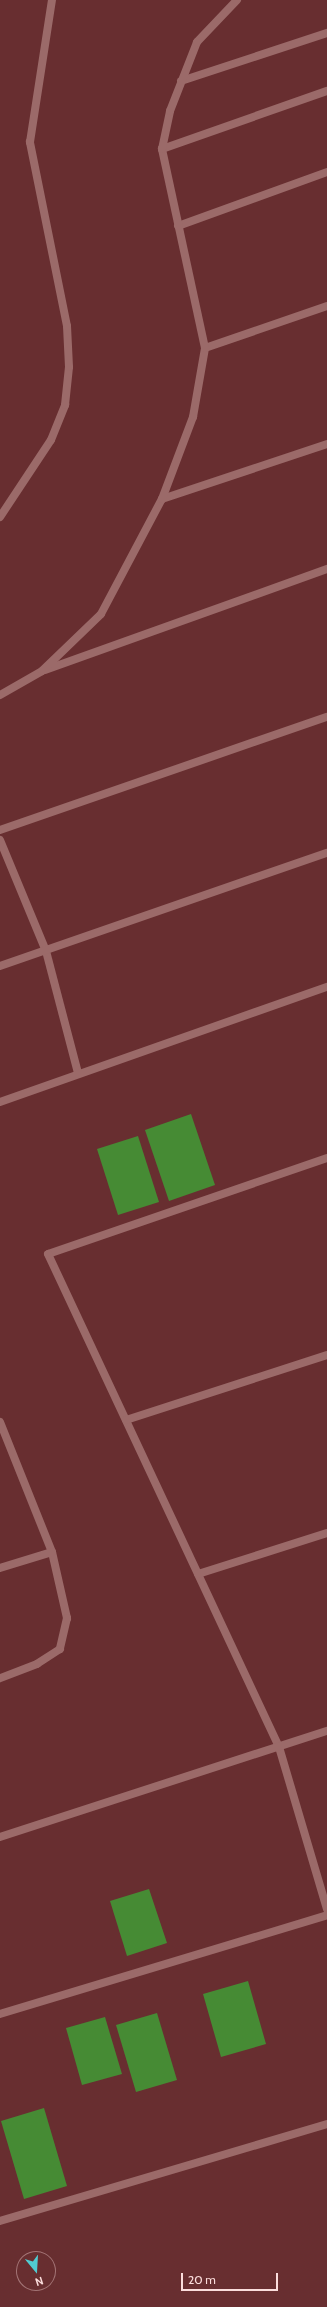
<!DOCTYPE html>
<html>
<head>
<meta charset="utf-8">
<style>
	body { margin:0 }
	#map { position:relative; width:327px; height:2307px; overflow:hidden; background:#682e30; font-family:Cabin,sans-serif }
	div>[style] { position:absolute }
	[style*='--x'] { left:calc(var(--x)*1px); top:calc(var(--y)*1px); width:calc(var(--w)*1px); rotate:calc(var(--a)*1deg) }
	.building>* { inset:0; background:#468b34 }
	.street>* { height:8px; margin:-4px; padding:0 4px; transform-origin:4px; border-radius:4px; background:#9b6a69 }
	span { translate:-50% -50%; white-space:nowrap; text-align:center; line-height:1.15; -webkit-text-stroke:3.5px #682e30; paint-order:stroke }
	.north { position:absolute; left:16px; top:2251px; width:40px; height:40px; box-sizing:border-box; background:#682e30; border:1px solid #a37475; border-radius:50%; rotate:162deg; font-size:11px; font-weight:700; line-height:16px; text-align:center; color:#fbdddc }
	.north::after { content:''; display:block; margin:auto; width:14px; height:18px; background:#51ccd2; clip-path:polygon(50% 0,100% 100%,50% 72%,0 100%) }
	.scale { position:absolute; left:181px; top:2273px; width:97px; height:18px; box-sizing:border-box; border:2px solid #fbdddc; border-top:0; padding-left:5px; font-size:12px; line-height:14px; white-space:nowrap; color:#fbdddc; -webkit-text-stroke:3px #682e30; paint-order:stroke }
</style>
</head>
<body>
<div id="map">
	<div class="building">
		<i style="clip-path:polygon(191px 1114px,215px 1185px,169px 1201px,145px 1130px)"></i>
		<i style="clip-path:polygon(138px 1136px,159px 1202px,118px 1215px,97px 1149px)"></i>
		<i style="clip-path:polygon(149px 1889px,167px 1943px,127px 1956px,110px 1901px)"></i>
		<i style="clip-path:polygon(248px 1981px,266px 2044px,221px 2057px,203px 1994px)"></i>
		<i style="clip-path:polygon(157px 2013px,177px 2080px,136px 2092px,116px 2025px)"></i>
		<i style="clip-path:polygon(105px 2017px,122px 2074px,82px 2085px,66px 2028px)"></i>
		<i style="clip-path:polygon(44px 2108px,67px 2186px,24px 2199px,1px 2121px)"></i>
	</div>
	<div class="street">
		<i style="--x:181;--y:81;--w:154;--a:-18.2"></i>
		<i style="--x:162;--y:149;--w:175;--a:-19.4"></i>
		<i style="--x:178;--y:226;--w:158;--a:-19.9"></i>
		<i style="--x:205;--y:348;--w:129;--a:-19"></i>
		<i style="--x:162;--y:499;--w:174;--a:-18.4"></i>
		<i style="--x:0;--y:517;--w:92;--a:-56.5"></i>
		<i style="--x:51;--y:440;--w:38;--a:-68"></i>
		<i style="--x:65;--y:405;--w:38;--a:-84"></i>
		<i style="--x:69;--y:367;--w:41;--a:-92.8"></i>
		<i style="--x:67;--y:326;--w:188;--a:-101.4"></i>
		<i style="--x:30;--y:142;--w:144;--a:-81.2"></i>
		<i style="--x:45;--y:670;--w:300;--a:-19.7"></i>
		<i style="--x:0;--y:695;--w:48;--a:-29.7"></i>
		<i style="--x:42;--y:671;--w:82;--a:-44"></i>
		<i style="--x:101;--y:614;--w:130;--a:-62.1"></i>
		<i style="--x:162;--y:499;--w:88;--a:-69.3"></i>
		<i style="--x:193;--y:417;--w:70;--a:-80.1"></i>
		<i style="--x:205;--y:348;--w:204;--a:-102.2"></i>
		<i style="--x:162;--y:149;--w:39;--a:-78"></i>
		<i style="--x:170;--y:111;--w:74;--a:-68.6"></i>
		<i style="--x:197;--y:42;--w:58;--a:-46.4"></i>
		<i style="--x:0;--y:830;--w:346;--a:-19.1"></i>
		<i style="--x:0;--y:840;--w:120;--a:67.5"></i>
		<i style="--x:46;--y:951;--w:126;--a:75.3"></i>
		<i style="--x:0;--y:966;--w:346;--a:-19.1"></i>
		<i style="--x:0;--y:1102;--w:347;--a:-19.4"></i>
		<i style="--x:327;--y:1158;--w:295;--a:161"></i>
		<i style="--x:48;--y:1254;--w:544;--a:64.89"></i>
		<i style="--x:279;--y:1747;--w:169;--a:73.5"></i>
		<i style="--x:126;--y:1420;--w:211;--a:-17.9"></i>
		<i style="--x:0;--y:1422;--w:140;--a:68.2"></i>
		<i style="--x:52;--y:1552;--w:68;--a:77.2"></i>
		<i style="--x:67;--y:1618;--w:32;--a:103"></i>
		<i style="--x:60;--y:1649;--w:27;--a:147"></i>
		<i style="--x:37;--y:1664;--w:40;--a:159"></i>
		<i style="--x:0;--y:1568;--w:54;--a:-17.1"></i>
		<i style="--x:198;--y:1574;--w:135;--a:-17.6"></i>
		<i style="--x:0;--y:1837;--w:344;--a:-18"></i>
		<i style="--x:0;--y:2014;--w:342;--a:-16.8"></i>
		<i style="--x:0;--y:2221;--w:341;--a:-16.5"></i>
	</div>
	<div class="north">N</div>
	<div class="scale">20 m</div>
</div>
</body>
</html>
